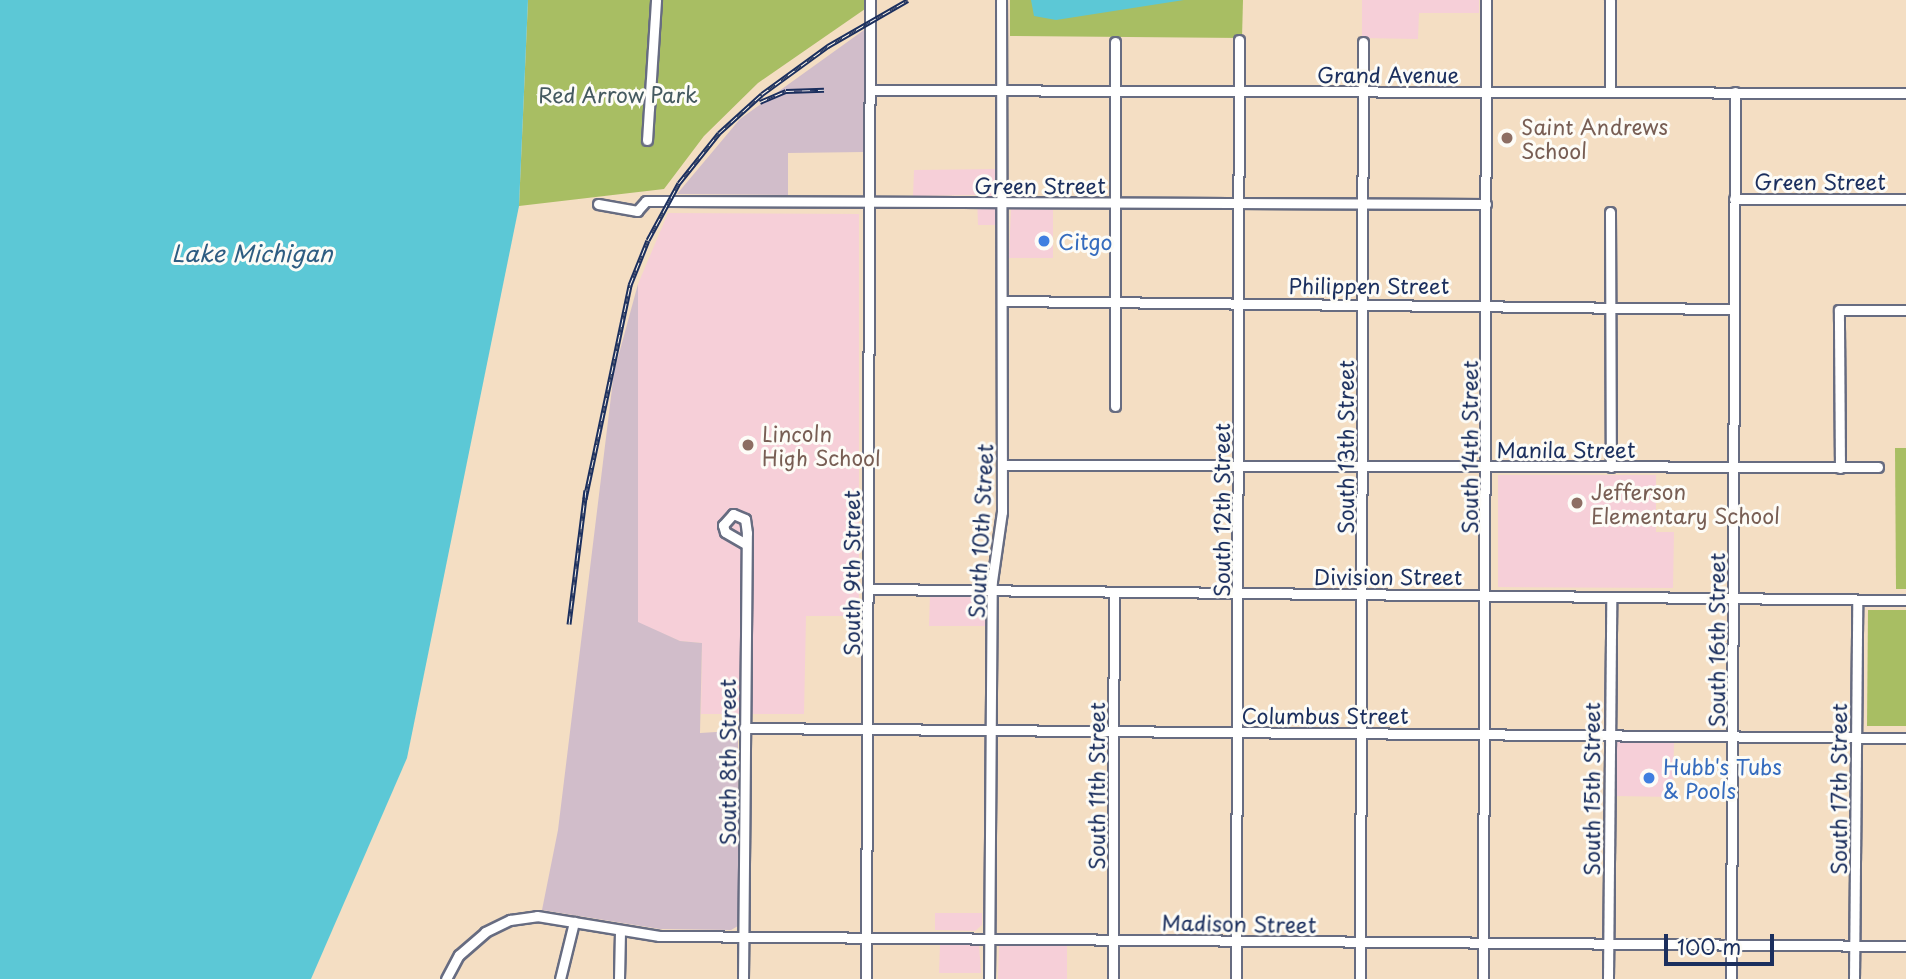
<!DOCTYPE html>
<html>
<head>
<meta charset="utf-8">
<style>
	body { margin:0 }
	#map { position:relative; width:1906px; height:979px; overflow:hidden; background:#f4dec3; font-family:"Playpen Sans",sans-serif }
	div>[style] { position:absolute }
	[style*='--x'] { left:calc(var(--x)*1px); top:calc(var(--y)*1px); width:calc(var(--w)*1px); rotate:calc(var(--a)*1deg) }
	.built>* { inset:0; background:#f6cfd8 }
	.industrial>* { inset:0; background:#d1bdca }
	.green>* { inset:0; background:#a8be63 }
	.water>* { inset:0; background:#5cc8d6 }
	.roads { filter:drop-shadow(2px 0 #676c81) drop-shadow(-2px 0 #676c81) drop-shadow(0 2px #676c81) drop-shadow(0 -2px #676c81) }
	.minor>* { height:9px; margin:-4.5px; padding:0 4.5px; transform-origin:4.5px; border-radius:4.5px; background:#fff }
	.rail>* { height:5px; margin-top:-2.5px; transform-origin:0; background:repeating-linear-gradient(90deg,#fdfcf7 0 8px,#1b2f5e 0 16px); box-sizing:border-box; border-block:2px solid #1b2f5e }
	.dots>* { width:19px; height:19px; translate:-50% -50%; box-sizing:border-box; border:4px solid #fdfcf7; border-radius:50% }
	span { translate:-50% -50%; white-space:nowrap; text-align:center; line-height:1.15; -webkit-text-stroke:6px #fdfcf7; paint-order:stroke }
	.street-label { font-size:21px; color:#1b2f5e }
	.park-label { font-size:21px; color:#455a60 }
	.education-label { font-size:21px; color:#785e54 }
	.left { translate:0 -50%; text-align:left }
	.shop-label { font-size:21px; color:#366cbe }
	.water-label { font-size:23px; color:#2e5d82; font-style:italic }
	.scale { position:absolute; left:1664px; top:934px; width:110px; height:32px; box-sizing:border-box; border:4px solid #1b2f5e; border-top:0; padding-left:9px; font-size:21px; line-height:24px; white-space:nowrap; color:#1b2f5e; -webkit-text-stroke:5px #fdfcf7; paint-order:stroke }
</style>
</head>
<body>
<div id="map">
	<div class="built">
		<i style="clip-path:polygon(1362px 0,1479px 0,1479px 13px,1419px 13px,1418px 39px,1362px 38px)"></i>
		<i style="clip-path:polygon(997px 169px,997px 225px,978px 225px,977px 195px,913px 196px,914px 170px)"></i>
		<i style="clip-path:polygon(1011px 208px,1053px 208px,1053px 258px,1009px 258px)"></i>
		<i style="clip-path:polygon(668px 213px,859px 214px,859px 616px,806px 616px,804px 714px,701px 714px,702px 643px,680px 641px,638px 623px,638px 284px)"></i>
		<i style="clip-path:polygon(1498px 475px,1656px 475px,1656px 532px,1674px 532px,1673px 588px,1498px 587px)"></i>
		<i style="clip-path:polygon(930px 593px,984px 595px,985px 626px,929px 626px)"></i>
		<i style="clip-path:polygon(1674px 740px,1673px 797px,1615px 796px,1617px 741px)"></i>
		<i style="clip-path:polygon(935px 913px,982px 913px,982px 925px,975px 931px,935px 930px)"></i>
		<i style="clip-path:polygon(940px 944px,979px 945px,981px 973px,939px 973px)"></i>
		<i style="clip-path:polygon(1067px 945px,1067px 979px,998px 979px,999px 946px)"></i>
	</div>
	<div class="industrial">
		<i style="clip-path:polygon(864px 30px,864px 152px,788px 153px,788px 195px,677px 194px,740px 119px)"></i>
		<i style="clip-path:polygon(638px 284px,638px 622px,680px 641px,702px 643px,700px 733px,733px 731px,738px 736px,738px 926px,731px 930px,660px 929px,542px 910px,558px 830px,614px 372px)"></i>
	</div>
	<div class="green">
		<i style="clip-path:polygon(528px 0,865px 0,865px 9px,758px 83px,704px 136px,664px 189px,519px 206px)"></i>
		<i style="clip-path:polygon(1010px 0,1243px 0,1242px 38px,1010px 36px)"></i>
		<i style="clip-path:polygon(1895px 448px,1906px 448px,1906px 589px,1896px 589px)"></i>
		<i style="clip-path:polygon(1868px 610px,1906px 610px,1906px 726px,1867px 726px)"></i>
	</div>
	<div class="water">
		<i style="clip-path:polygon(0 0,528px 0,519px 206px,407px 758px,311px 979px,0 979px)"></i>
		<i style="clip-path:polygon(1031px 0,1184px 0,1056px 20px,1034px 16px)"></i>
	</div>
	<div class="roads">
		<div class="minor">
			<i style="--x:1115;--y:42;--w:364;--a:90"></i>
			<i style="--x:871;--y:90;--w:1035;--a:0.17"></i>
			<i style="--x:1610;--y:91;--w:91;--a:-90"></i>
			<i style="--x:647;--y:140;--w:140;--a:-86.3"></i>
			<i style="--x:1734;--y:199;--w:172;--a:0"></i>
			<i style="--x:598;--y:204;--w:40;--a:10"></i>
			<i style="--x:637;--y:211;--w:13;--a:-48"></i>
			<i style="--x:646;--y:201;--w:22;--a:0"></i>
			<i style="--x:668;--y:201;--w:818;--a:0.21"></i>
			<i style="--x:1610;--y:212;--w:255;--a:89.8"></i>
			<i style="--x:1002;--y:301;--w:732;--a:0.63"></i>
			<i style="--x:1002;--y:465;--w:876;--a:0.13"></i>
			<i style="--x:1840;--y:468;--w:158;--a:-90.4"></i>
			<i style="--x:1839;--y:310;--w:67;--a:0"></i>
			<i style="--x:869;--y:589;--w:1037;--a:0.61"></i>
			<i style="--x:744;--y:728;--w:1162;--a:0.49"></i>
			<i style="--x:446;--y:979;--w:27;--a:-62"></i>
			<i style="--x:459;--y:955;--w:35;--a:-41"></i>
			<i style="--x:485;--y:932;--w:28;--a:-26"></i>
			<i style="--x:510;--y:920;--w:27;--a:-8"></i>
			<i style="--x:537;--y:916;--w:124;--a:9.3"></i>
			<i style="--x:659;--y:936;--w:1247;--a:0.46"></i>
			<i style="--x:560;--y:979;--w:59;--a:-76.2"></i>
			<i style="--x:619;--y:979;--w:47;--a:-88.8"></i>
			<i style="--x:743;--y:979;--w:446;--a:-89.5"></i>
			<i style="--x:747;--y:533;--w:14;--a:-98"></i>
			<i style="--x:745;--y:519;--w:13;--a:-157"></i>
			<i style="--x:733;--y:514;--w:15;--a:132"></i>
			<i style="--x:723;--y:525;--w:7;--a:74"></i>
			<i style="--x:725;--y:532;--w:24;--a:30"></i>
			<i style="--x:866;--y:979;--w:979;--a:-89.77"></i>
			<i style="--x:989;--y:979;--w:398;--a:-89.6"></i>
			<i style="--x:992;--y:581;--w:70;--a:-81.8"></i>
			<i style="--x:1002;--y:512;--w:512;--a:-90.11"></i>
			<i style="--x:1113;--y:979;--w:386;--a:-89.9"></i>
			<i style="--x:1236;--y:979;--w:939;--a:-89.82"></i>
			<i style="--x:1360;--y:979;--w:937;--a:-89.82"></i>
			<i style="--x:1483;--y:979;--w:979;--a:-89.82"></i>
			<i style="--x:1608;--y:979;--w:380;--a:-89.5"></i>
			<i style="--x:1731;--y:979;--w:887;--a:-89.74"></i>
			<i style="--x:1854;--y:979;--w:379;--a:-89.5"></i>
		</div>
	</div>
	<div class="rail">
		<i style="--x:760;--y:102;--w:28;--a:-23"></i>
		<i style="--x:786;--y:91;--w:38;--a:-2"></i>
		<i style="--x:585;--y:499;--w:219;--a:-78.1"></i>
		<i style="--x:630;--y:285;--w:48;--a:-68.2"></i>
		<i style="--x:648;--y:240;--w:65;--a:-61.5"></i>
		<i style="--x:679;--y:183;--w:64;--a:-51.3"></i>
		<i style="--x:719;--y:133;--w:58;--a:-42.2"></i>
		<i style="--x:762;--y:94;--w:82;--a:-36"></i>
		<i style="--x:828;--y:46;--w:92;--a:-29.9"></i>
		<i style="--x:569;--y:624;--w:135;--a:-82.8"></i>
	</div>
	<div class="dots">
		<i style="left:1507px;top:138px;background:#8d6e63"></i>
		<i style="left:1044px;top:241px;background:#3f7fe0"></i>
		<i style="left:748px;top:445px;background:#8d6e63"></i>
		<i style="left:1577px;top:503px;background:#8d6e63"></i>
		<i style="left:1649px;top:778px;background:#3f7fe0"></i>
	</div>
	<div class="street-label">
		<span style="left:1388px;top:74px">Grand Avenue</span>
		<span style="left:1820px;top:181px">Green Street</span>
		<span style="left:1040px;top:185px">Green Street</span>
		<span style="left:1369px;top:285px">Philippen Street</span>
		<span style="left:1345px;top:447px;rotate:-90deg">South 13th Street</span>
		<span style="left:1469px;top:447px;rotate:-90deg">South 14th Street</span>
		<span style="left:1566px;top:449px">Manila Street</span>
		<span style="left:1221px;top:510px;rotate:-90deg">South 12th Street</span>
		<span style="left:980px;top:531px;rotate:-87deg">South 10th Street</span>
		<span style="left:851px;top:573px;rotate:-90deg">South 9th Street</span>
		<span style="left:1388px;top:576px">Division Street</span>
		<span style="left:1716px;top:640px;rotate:-90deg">South 16th Street</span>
		<span style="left:1325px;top:715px">Columbus Street</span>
		<span style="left:727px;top:762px;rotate:-90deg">South 8th Street</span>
		<span style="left:1096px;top:786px;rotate:-90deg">South 11th Street</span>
		<span style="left:1591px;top:789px;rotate:-90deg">South 15th Street</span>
		<span style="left:1838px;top:789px;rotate:-90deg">South 17th Street</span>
		<span style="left:1239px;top:923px;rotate:1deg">Madison Street</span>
	</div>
	<div class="park-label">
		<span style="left:618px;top:94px">Red Arrow Park</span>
	</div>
	<div class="education-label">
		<span class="left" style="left:1521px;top:138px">Saint Andrews<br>School</span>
		<span class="left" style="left:762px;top:445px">Lincoln<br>High School</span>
		<span class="left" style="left:1591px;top:503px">Jefferson<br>Elementary School</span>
	</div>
	<div class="shop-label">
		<span class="left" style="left:1058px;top:241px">Citgo</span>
		<span class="left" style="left:1663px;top:778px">Hubb's Tubs<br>&amp; Pools</span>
	</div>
	<div class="water-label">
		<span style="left:252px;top:253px">Lake Michigan</span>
	</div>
	<div class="scale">100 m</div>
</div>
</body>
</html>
